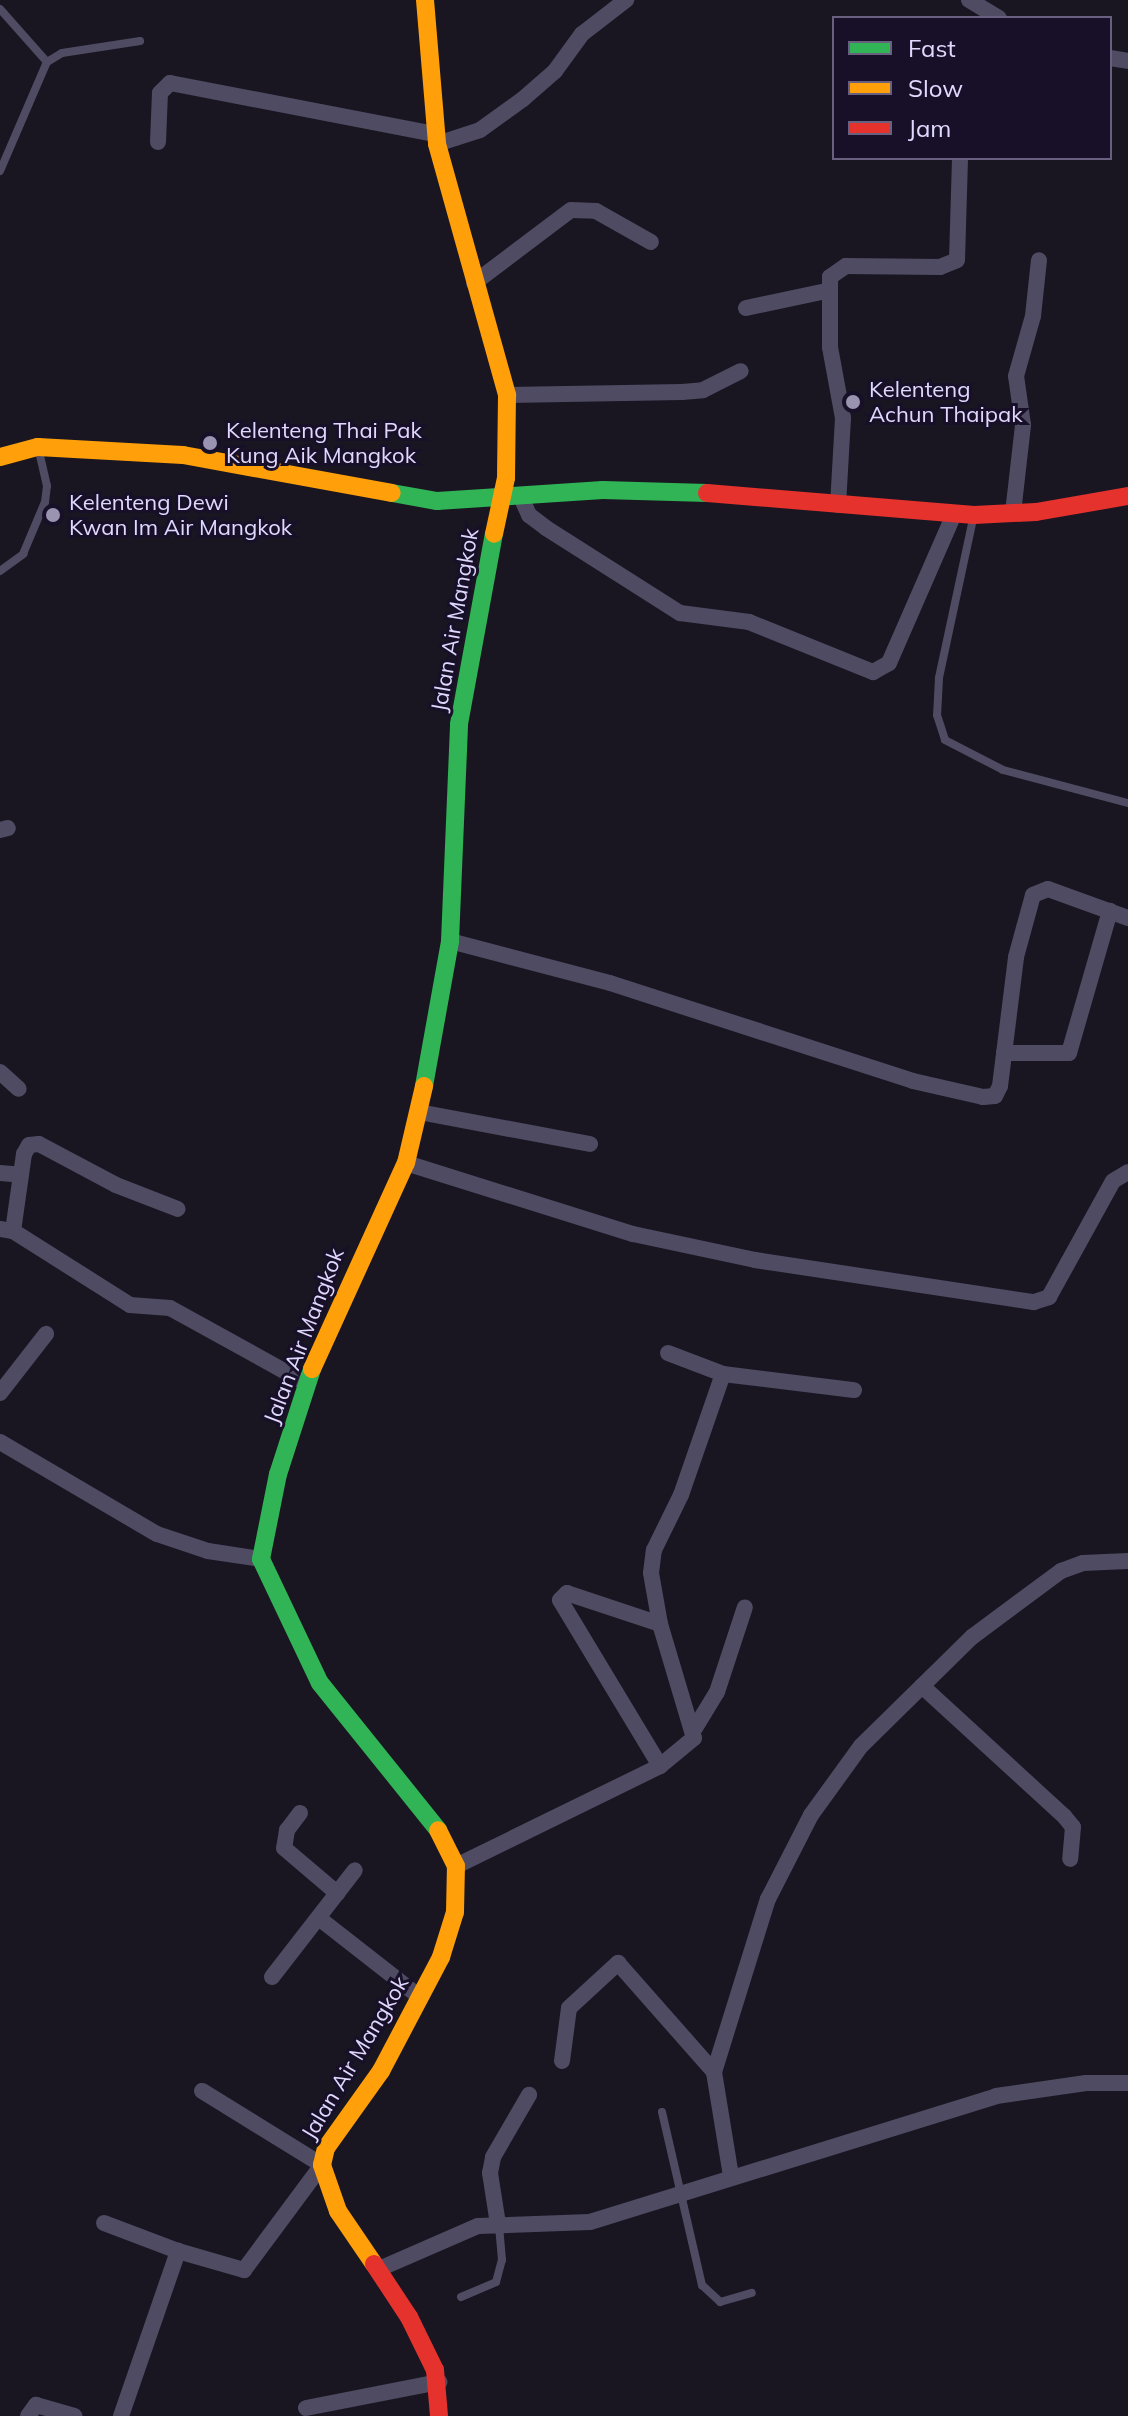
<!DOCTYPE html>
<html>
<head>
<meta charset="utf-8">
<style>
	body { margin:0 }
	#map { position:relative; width:1128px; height:2416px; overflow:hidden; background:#191622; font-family:Mulish,sans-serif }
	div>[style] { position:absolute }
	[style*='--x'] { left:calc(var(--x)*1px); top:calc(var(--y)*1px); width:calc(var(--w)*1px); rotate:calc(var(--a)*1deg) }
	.lane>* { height:8px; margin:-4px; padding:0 4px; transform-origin:4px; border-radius:4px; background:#4f4b63 }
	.street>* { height:16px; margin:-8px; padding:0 8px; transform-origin:8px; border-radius:8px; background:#4f4b63 }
	.fast>* { height:18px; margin:-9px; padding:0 9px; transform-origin:9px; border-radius:9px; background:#30b455 }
	.slow>* { height:18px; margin:-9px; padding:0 9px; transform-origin:9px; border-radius:9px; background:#ff9f0a }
	.jam>* { height:18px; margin:-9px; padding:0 9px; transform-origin:9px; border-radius:9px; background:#e5322d }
	.dots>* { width:22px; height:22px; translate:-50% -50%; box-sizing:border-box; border:4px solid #171028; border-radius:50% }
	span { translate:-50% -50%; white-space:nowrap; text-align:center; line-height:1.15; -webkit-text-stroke:6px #171028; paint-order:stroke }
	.poi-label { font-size:22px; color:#e1d8fe }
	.left { translate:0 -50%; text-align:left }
	.street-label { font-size:22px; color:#e1d8fe }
	.legend { position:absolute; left:832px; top:16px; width:280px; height:144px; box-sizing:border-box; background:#171028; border:2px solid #68607e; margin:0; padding:10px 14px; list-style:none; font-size:24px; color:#e1d8fe }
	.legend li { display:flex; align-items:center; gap:16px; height:40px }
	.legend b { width:40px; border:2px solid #68607e }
</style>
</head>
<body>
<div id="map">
	<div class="lane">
		<i style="--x:0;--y:9;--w:71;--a:48.4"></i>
		<i style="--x:0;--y:171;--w:119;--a:-66.7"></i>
		<i style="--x:47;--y:62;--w:17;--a:-31"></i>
		<i style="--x:62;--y:53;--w:79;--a:-8.7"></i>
		<i style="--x:973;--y:519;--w:163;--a:102.1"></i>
		<i style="--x:939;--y:678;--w:37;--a:93"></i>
		<i style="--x:937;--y:715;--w:26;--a:72"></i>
		<i style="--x:945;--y:740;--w:65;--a:27.3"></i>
		<i style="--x:1003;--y:770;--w:129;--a:14.8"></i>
		<i style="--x:0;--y:571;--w:29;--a:-36"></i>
		<i style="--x:23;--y:554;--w:56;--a:-67.1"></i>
		<i style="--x:45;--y:502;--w:16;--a:-83"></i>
		<i style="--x:47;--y:486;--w:35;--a:-103"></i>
		<i style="--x:662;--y:2112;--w:178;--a:77"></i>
		<i style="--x:702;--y:2285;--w:25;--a:43"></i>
		<i style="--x:720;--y:2302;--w:33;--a:-16"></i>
		<i style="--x:461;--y:2297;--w:38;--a:-23"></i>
		<i style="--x:496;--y:2282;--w:23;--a:-75"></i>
		<i style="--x:502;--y:2260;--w:35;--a:-95"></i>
	</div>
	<div class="street">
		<i style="--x:969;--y:0;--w:35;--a:31"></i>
		<i style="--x:1110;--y:58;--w:18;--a:9"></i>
		<i style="--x:158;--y:142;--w:49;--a:-87.7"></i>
		<i style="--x:160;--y:93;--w:14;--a:-45"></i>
		<i style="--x:170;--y:83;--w:270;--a:10.9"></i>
		<i style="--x:437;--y:144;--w:45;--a:-18"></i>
		<i style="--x:480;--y:130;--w:53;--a:-35.8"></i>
		<i style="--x:523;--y:99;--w:43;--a:-41.2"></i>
		<i style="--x:555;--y:71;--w:46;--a:-53.9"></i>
		<i style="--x:582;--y:34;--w:56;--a:-37.7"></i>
		<i style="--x:474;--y:283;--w:121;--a:-37"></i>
		<i style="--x:571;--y:210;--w:25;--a:2"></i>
		<i style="--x:596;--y:211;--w:63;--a:29.4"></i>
		<i style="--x:746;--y:308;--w:82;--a:-12"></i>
		<i style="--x:507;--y:395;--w:175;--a:-1"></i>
		<i style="--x:682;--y:392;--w:21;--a:-5"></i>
		<i style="--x:703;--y:390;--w:42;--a:-26.6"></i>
		<i style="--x:521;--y:497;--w:20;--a:66"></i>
		<i style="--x:529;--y:515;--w:21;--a:37"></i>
		<i style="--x:546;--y:528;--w:159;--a:32.4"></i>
		<i style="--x:680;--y:613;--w:70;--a:7.4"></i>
		<i style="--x:749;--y:622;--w:134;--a:22"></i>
		<i style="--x:873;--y:672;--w:18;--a:-29"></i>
		<i style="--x:889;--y:663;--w:163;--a:-66.4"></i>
		<i style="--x:838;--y:505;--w:87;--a:-86.7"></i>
		<i style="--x:843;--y:418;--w:72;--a:-100.4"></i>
		<i style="--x:830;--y:347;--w:70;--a:-90"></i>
		<i style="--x:830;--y:277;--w:19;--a:-35"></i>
		<i style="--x:846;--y:266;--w:94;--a:0.6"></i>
		<i style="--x:940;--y:267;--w:18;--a:-22"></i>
		<i style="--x:957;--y:260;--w:102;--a:-88.3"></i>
		<i style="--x:1013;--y:513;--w:89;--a:-83.5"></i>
		<i style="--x:1023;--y:425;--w:49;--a:-98.1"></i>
		<i style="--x:1016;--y:376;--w:62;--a:-74.2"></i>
		<i style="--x:1033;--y:316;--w:56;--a:-83.9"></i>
		<i style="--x:0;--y:830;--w:8;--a:-14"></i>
		<i style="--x:450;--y:941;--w:165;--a:14.7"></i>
		<i style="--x:610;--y:983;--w:318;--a:17.9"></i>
		<i style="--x:913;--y:1081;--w:72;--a:12.9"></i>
		<i style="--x:983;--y:1097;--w:12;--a:-5"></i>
		<i style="--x:995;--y:1096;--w:11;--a:-63"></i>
		<i style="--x:1000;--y:1086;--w:130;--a:-82.9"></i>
		<i style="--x:1016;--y:957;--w:64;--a:-74.7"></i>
		<i style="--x:1033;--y:895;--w:16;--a:-22"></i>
		<i style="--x:1048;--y:889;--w:85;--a:19.9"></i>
		<i style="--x:1004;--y:1053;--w:65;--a:0"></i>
		<i style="--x:1069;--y:1053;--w:148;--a:-73.9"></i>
		<i style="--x:0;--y:1072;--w:25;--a:42"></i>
		<i style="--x:419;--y:1112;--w:174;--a:10.6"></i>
		<i style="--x:406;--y:1163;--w:238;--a:17.4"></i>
		<i style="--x:633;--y:1234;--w:125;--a:12"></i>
		<i style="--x:755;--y:1260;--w:282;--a:8.6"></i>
		<i style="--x:1034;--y:1302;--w:16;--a:-18"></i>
		<i style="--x:1049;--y:1297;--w:132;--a:-61.1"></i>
		<i style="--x:1113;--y:1181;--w:17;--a:-31"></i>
		<i style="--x:0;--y:1173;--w:21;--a:5"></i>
		<i style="--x:0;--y:1229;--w:13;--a:9"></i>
		<i style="--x:13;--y:1231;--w:138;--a:32.3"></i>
		<i style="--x:130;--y:1305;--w:40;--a:4.3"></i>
		<i style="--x:170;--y:1308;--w:155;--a:28.9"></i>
		<i style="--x:13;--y:1231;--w:78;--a:-81.9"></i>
		<i style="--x:24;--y:1154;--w:10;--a:-61"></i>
		<i style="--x:29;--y:1145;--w:10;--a:-6"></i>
		<i style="--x:39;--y:1144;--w:87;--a:28"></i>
		<i style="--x:116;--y:1185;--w:66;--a:21.2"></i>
		<i style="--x:668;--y:1353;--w:59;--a:20.9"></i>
		<i style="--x:723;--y:1374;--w:132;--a:7"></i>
		<i style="--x:0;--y:1393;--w:75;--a:-52.1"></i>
		<i style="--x:0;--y:1442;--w:182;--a:30.4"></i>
		<i style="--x:157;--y:1534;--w:54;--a:18.4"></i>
		<i style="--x:208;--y:1551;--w:54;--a:8.6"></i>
		<i style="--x:660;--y:1624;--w:98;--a:-161.6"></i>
		<i style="--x:567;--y:1593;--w:10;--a:135"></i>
		<i style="--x:560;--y:1600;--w:194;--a:58.9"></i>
		<i style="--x:922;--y:1686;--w:193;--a:42.5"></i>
		<i style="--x:1064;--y:1816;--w:14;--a:51"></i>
		<i style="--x:1073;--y:1827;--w:32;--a:95"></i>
		<i style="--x:695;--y:1728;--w:42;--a:-58.6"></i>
		<i style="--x:717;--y:1692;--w:89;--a:-71.8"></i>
		<i style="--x:300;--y:1813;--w:21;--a:127"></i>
		<i style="--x:287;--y:1830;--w:18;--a:99"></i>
		<i style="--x:284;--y:1848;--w:70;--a:40.3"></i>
		<i style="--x:456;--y:1866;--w:227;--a:-26.1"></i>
		<i style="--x:660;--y:1766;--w:44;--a:-39.5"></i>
		<i style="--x:694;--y:1738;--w:119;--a:-106.6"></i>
		<i style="--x:660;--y:1624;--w:52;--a:-100"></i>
		<i style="--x:651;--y:1573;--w:23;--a:-83"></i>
		<i style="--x:654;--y:1550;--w:61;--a:-63.9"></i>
		<i style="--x:681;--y:1495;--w:128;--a:-70.9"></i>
		<i style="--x:320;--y:1919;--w:127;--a:38"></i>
		<i style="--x:272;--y:1977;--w:135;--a:-52.2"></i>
		<i style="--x:562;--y:2061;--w:53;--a:-82.5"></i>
		<i style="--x:569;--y:2008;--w:67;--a:-42.6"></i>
		<i style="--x:618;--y:1963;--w:145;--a:48.6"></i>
		<i style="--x:731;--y:2176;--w:105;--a:-99.3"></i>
		<i style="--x:714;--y:2072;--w:181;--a:-72.7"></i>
		<i style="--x:768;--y:1899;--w:94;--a:-62.9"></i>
		<i style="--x:811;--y:1815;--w:85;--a:-54.1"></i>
		<i style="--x:861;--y:1746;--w:156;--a:-44.5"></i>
		<i style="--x:972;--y:1637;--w:111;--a:-36.6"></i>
		<i style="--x:1061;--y:1571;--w:23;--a:-20"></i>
		<i style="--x:1083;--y:1563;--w:45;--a:-2.5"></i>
		<i style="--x:104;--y:2223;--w:79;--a:20.7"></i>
		<i style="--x:498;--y:2224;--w:52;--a:-98.9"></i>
		<i style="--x:490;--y:2173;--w:16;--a:-79"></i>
		<i style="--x:493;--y:2157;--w:72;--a:-59.9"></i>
		<i style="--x:379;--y:2269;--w:108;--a:-23.5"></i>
		<i style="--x:478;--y:2226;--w:112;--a:-2"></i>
		<i style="--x:590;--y:2222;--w:425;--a:-17.2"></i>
		<i style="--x:996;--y:2096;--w:91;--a:-8.2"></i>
		<i style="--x:1086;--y:2083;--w:42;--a:0"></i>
		<i style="--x:306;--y:2408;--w:136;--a:-11.1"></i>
		<i style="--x:28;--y:2416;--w:14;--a:-54"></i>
		<i style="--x:36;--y:2405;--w:40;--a:16"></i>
		<i style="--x:121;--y:2416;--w:175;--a:-70.9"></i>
		<i style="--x:178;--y:2251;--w:69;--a:16.1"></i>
		<i style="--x:244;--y:2270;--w:131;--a:-53.4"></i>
		<i style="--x:322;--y:2165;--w:141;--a:-148.3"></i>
	</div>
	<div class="fast">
		<i style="--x:392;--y:493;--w:46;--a:10.1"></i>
		<i style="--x:437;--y:501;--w:166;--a:-3.8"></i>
		<i style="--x:603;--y:490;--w:104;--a:1.7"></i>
		<i style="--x:424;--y:1086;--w:147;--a:-79.8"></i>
		<i style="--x:450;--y:941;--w:217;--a:-87.6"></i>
		<i style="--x:459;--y:724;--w:193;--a:-79.6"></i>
		<i style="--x:312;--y:1369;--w:110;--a:107.9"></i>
		<i style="--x:278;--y:1474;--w:87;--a:101.3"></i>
		<i style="--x:261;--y:1559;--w:137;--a:64.6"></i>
		<i style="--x:320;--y:1683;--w:189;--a:51.2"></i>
	</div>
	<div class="slow">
		<i style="--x:425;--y:0;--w:144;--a:85.2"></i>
		<i style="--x:437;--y:144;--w:261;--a:74.4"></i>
		<i style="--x:507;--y:395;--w:83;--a:90.7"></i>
		<i style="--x:506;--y:478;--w:57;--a:102.1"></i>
		<i style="--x:0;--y:457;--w:39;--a:-15"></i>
		<i style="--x:38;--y:447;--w:145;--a:3.2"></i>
		<i style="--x:183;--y:455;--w:212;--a:10.3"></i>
		<i style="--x:312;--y:1369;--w:226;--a:-65.5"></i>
		<i style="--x:406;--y:1163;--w:79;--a:-76.8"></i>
		<i style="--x:374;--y:2264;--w:64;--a:-124.2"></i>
		<i style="--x:338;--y:2211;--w:49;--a:-109.2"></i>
		<i style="--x:322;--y:2165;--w:17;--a:-77"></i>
		<i style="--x:326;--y:2148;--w:95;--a:-54.5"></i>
		<i style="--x:381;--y:2071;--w:129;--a:-62.2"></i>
		<i style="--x:441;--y:1957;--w:47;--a:-72.7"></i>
		<i style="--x:455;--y:1912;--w:46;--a:-88.8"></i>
		<i style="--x:456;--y:1866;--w:40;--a:-116.6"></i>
	</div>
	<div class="jam">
		<i style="--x:707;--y:493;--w:268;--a:4.7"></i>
		<i style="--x:974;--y:515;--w:62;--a:-2.8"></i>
		<i style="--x:1036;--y:512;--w:93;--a:-9.9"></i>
		<i style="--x:374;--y:2264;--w:64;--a:56.6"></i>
		<i style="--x:409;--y:2317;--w:59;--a:63.9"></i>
		<i style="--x:435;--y:2370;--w:46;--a:85"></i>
	</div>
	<div class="dots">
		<i style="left:853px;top:402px;background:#9b94b1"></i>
		<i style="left:210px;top:443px;background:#9b94b1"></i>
		<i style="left:53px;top:515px;background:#9b94b1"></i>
	</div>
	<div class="poi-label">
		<span class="left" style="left:869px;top:402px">Kelenteng<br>Achun Thaipak</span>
		<span class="left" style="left:226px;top:443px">Kelenteng Thai Pak<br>Kung Aik Mangkok</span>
		<span class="left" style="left:69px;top:515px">Kelenteng Dewi<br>Kwan Im Air Mangkok</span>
	</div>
	<div class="street-label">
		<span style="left:455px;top:620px;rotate:-80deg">Jalan Air Mangkok</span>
		<span style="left:304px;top:1336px;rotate:-69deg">Jalan Air Mangkok</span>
		<span style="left:355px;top:2058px;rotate:-59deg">Jalan Air Mangkok</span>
	</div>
	<ul class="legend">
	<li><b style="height:10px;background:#30b455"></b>Fast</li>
	<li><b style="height:10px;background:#ff9f0a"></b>Slow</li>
	<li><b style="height:10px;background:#e5322d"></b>Jam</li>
	</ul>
</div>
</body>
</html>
